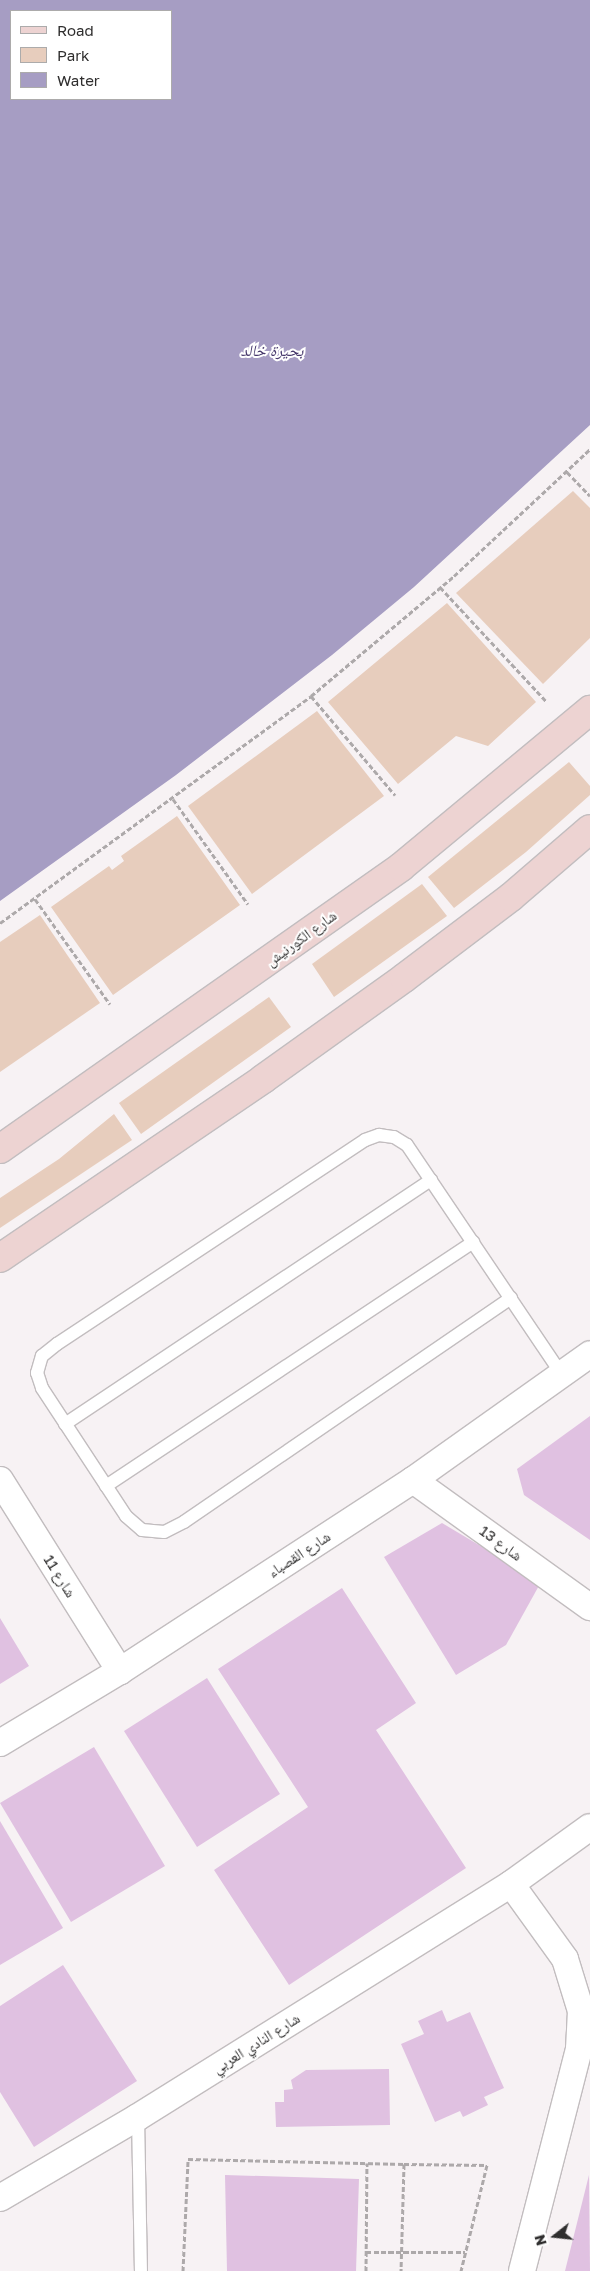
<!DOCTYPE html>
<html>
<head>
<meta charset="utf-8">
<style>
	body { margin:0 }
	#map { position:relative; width:590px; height:2271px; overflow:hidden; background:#f7f2f4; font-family:"Golos Text","Noto Naskh Arabic",sans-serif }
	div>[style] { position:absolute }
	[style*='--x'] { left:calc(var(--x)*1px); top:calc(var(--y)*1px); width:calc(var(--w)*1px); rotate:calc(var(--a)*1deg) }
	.green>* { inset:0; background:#e7cdbd }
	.water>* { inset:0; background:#a69dc3 }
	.building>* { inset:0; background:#e0c1e1 }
	.path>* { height:3px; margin-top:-1.5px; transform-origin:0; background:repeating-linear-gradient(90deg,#ada9aa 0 5px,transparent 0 7.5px) }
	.roads { filter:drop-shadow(1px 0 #c2bdbf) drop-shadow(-1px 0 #c2bdbf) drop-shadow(0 1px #c2bdbf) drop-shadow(0 -1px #c2bdbf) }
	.service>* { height:12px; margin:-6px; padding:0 6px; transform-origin:6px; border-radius:6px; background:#fff }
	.minor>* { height:26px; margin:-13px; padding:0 13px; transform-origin:13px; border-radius:13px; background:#fff }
	.secondary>* { height:28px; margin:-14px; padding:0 14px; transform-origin:14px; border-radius:14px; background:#edd3d2 }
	span { translate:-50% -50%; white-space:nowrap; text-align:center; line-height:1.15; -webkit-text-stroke:4px #fff; paint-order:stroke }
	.street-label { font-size:15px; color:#2f2e2e }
	.water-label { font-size:16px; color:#483a6d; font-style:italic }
	.legend { position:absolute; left:10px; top:10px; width:162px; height:90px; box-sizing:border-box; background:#fff; border:1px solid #acabab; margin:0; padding:6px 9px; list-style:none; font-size:15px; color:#2f2e2e }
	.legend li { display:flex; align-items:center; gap:10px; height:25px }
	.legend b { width:25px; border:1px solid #acabab }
	.north { position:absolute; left:530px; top:2211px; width:50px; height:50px; -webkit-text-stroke:4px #fff; paint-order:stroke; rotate:254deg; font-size:14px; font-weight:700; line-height:20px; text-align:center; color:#2f2e2e }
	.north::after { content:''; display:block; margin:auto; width:18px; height:22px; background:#2f2e2e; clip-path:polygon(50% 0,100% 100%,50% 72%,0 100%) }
</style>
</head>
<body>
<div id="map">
	<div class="green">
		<i style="clip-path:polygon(573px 491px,590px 508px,590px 638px,543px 684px,456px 593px)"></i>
		<i style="clip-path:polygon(447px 603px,536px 702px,488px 746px,456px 736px,398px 784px,328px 702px)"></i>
		<i style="clip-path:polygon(317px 711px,384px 796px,252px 894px,188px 806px)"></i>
		<i style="clip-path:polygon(569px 762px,590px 786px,590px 795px,526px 852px,454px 908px,428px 877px)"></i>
		<i style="clip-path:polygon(177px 816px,240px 905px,113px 995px,51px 907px,109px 866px,112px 870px,124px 861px,121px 856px)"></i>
		<i style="clip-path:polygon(422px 884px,447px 916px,334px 997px,312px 964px)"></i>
		<i style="clip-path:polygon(40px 915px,100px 1003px,0 1072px,0 942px)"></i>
		<i style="clip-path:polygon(269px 997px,291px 1027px,141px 1134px,119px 1103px)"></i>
		<i style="clip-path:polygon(114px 1114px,132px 1140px,0 1228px,0 1198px,59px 1159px)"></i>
	</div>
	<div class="water">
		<i style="clip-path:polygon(evenodd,0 0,590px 0,590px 425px,414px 587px,332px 655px,176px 775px,0 901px,0 0,171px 11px,171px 99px,11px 99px,11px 11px,171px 11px)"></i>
	</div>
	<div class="building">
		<i style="clip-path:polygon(590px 1416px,590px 1540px,524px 1495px,517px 1469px)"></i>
		<i style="clip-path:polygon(442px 1523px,541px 1582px,506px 1645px,456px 1675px,384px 1557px)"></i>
		<i style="clip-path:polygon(342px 1588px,416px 1703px,376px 1730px,466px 1868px,289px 1985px,214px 1870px,308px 1807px,218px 1669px)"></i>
		<i style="clip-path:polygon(0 1618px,29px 1666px,0 1684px)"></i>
		<i style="clip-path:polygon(207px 1678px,280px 1794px,197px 1847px,124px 1731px)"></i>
		<i style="clip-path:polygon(94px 1747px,165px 1866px,71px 1922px,0 1803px)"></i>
		<i style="clip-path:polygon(0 1821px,63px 1928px,0 1965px)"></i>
		<i style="clip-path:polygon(63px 1965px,137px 2081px,34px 2147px,0 2092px,0 2006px)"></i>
		<i style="clip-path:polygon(442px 2010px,447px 2022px,470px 2012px,504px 2088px,484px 2097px,488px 2105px,463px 2117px,460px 2111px,435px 2122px,401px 2044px,424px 2034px,418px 2021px)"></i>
		<i style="clip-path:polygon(389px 2069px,390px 2125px,276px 2127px,275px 2102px,284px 2102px,284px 2090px,293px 2089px,291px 2080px,306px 2070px)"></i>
		<i style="clip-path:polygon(225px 2175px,359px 2179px,356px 2271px,227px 2271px)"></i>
		<i style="clip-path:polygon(589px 2175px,590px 2271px,565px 2271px)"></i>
	</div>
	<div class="path">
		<i style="--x:567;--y:472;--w:33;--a:46"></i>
		<i style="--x:440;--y:587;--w:156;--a:47.1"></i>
		<i style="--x:311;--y:696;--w:130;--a:49.7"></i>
		<i style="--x:173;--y:799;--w:129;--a:54.5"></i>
		<i style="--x:35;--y:899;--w:129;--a:54.5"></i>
		<i style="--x:0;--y:923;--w:385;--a:-36.1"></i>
		<i style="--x:311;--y:696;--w:187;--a:-40"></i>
		<i style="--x:454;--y:576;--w:186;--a:-43"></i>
		<i style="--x:404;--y:2164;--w:83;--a:0.7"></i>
		<i style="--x:487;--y:2165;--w:109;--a:103.8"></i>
		<i style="--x:366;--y:2252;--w:99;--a:0"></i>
		<i style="--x:183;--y:2271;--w:112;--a:-87.4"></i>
		<i style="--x:188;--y:2159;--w:216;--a:1.3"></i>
		<i style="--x:404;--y:2164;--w:107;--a:91.6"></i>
		<i style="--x:366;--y:2271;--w:108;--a:-89.5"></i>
	</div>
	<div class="roads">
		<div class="service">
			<i style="--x:511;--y:1298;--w:396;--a:145.6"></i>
			<i style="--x:184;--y:1522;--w:22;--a:153"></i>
			<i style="--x:164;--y:1532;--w:22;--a:-175"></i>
			<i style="--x:142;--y:1530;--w:21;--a:-139"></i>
			<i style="--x:126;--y:1516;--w:153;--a:-123.3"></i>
			<i style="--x:42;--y:1388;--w:16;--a:-108"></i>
			<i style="--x:37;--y:1373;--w:18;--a:-74"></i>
			<i style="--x:42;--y:1356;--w:19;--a:-39"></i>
			<i style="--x:57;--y:1344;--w:369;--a:-33.5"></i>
			<i style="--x:365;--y:1140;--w:15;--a:-20"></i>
			<i style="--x:379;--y:1135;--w:15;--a:8"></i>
			<i style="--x:394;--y:1137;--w:15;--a:32"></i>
			<i style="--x:407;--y:1145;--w:277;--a:56"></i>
			<i style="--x:65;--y:1424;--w:440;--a:-33.7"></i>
			<i style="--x:106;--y:1486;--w:441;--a:-33.6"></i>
			<i style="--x:138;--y:2117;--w:154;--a:88.9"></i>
		</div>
		<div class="minor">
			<i style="--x:0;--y:1480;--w:226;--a:57.9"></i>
			<i style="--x:413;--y:1480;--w:218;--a:35.7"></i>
			<i style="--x:0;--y:1743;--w:140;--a:-31"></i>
			<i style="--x:120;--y:1671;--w:350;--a:-33.1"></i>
			<i style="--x:413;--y:1480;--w:217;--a:-35.4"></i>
			<i style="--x:511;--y:1884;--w:92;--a:54.2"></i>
			<i style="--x:565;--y:1959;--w:54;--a:72.9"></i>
			<i style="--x:581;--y:2011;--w:38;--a:93"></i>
			<i style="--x:579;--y:2049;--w:229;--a:104.4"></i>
			<i style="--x:0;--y:2198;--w:160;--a:-30.4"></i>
			<i style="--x:138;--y:2117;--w:440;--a:-32"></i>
			<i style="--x:511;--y:1884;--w:97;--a:-35.8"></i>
		</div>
		<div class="secondary">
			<i style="--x:0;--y:1149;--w:490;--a:-35.1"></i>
			<i style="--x:401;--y:867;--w:246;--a:-39.7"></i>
			<i style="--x:0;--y:1258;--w:318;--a:-34.2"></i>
			<i style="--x:263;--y:1079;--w:173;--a:-35.6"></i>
			<i style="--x:404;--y:978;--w:134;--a:-37.1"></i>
			<i style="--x:511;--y:897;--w:104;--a:-40.7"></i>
		</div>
	</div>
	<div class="street-label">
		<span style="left:301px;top:938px;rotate:-36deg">شارع الكورنيش</span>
		<span style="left:501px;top:1543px;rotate:36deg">شارع 13</span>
		<span style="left:299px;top:1554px;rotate:-33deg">شارع القصباء</span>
		<span style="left:60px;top:1576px;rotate:58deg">شارع 11</span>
		<span style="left:256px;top:2043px;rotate:-32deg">شارع النادي العربي</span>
	</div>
	<div class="water-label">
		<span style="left:272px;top:350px">بحيرة خالد</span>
	</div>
	<ul class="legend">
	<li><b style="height:6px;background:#edd3d2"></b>Road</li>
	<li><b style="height:14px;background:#e7cdbd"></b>Park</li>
	<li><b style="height:14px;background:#a69dc3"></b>Water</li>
	</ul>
	<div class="north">N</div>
</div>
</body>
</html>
